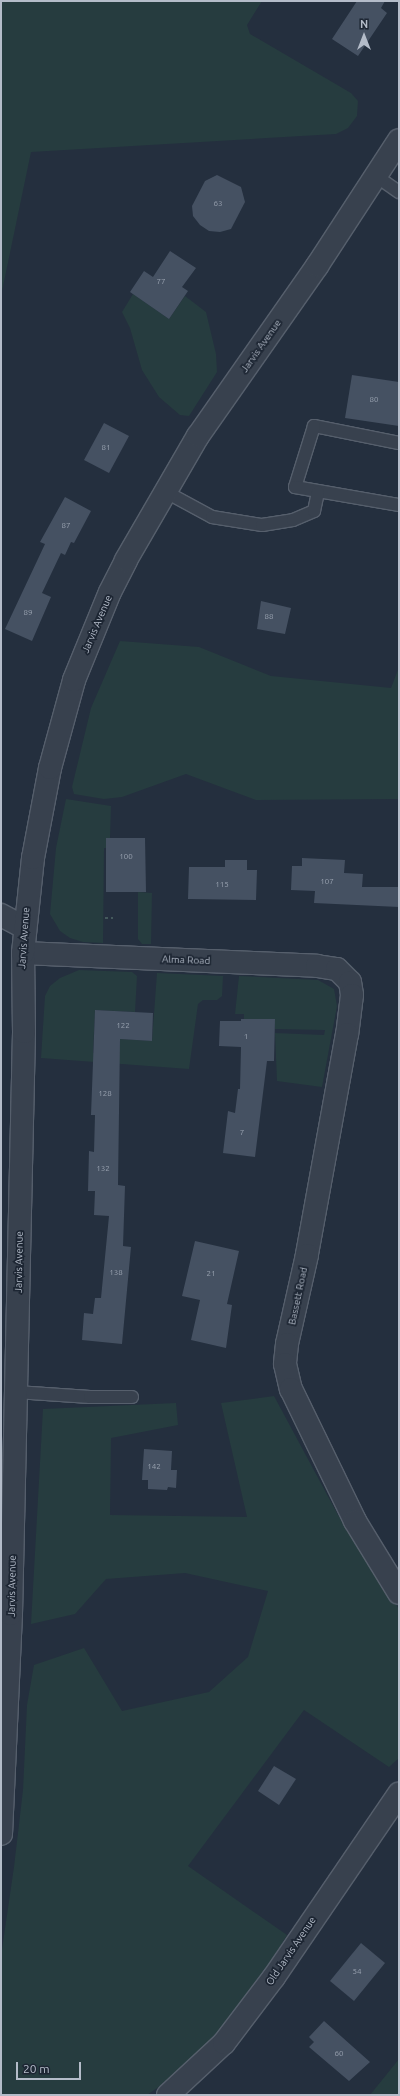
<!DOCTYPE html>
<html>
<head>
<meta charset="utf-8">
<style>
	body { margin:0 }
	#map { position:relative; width:400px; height:2096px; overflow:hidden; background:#242f3e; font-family:Ubuntu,sans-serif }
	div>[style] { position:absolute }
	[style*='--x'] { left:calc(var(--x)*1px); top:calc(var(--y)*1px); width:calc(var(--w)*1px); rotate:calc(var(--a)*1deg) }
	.green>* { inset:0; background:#263c3f }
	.building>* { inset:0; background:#455162 }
	.path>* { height:2.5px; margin-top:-1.25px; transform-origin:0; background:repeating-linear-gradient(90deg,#44595c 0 3px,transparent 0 6px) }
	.roads { filter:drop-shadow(1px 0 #565f6c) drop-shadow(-1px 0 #565f6c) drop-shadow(0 1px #565f6c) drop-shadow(0 -1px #565f6c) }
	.service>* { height:12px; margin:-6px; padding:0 6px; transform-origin:6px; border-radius:6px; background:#38414e }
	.minor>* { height:22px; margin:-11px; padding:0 11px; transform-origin:11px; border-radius:11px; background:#38414e }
	.tertiary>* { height:22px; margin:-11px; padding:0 11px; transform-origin:11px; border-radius:11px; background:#38414e }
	span { translate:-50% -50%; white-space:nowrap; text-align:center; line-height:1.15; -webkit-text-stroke:3.5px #1d2633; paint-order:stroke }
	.number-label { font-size:8px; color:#98a1af }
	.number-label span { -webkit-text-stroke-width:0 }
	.street-label { font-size:10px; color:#b4bcc9 }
	.frame { position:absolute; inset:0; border:2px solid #b4bcc9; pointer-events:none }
	.north { position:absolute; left:344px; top:16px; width:40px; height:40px; -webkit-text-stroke:3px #1d2633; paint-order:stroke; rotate:0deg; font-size:11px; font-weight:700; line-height:16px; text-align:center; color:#b4bcc9 }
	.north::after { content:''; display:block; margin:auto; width:14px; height:18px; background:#b4bcc9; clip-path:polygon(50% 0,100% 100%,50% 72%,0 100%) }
	.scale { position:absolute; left:16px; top:2062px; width:65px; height:18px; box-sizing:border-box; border:2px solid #b4bcc9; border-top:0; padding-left:5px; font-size:12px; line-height:14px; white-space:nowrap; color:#b4bcc9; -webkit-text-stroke:3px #1d2633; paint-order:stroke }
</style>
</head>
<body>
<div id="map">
	<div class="green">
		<i style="clip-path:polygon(1px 1px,262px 1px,247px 25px,250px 34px,351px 93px,358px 101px,357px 116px,348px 128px,336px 134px,31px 152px,1px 296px)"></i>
		<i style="clip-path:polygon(133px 294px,169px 319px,185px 296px,206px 312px,216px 354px,217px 372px,189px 416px,180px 415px,159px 397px,142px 370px,130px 328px,122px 312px)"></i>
		<i style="clip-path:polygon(120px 641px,199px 647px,271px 676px,391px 688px,399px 667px,399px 799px,256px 800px,186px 774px,122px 797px,104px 799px,74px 794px,72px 787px,91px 708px)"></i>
		<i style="clip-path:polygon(66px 799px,111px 806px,110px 838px,107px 838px,107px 848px,104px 848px,103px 943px,83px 942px,70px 938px,60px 931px,50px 914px,56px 848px)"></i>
		<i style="clip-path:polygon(138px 892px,152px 893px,151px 944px,142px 944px,138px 939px)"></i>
		<i style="clip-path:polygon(79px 970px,132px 972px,137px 976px,135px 1012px,95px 1010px,93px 1053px,119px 1054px,120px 1039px,152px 1041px,157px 973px,223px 976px,222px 996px,217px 1000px,203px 1000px,198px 1004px,189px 1069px,41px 1058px,45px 996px,50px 986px,60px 978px)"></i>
		<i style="clip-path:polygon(239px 976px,318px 980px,334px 989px,337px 1006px,322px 1087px,277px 1081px,275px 1033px,324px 1035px,325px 1030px,275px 1029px,275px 1019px,244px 1019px,244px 1014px,235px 1014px)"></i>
		<i style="clip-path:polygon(274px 1396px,338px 1515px,399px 1609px,399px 1758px,389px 1767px,304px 1710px,188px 1866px,287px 1935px,264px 1974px,228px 2022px,183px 2070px,147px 2095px,1px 2095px,1px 1956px,14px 1867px,23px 1790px,27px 1705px,34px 1665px,84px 1648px,122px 1711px,209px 1692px,248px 1657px,268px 1591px,185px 1573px,106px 1579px,75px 1614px,31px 1624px,43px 1409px,176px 1403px,178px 1425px,111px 1438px,110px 1515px,247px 1517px,221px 1403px)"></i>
		<i style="clip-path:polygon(399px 2059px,399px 2095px,370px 2095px)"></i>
	</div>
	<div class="building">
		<i style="clip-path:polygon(357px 1px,385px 1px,381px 8px,387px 13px,358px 56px,332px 39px)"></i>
		<i style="clip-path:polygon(217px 175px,241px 187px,245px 202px,231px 229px,220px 232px,209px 231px,200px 225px,193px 216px,192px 206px,205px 181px)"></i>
		<i style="clip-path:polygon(170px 251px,196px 268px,182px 287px,188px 291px,169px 319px,130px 292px,144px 271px,153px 277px)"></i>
		<i style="clip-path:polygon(352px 375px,399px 382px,399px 426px,345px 418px)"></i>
		<i style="clip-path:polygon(104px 423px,129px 436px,109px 473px,84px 460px)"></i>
		<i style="clip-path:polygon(65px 497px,91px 511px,74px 543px,71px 542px,65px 555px,61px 553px,42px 593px,51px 597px,32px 641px,5px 629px,45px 544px,40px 542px)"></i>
		<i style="clip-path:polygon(261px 601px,291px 608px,285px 634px,257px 629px)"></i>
		<i style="clip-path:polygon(106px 838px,145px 838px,146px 892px,106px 892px)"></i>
		<i style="clip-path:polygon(302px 858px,345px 860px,344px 873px,363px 874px,362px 887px,399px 887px,399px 907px,314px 903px,315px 891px,291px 890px,292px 866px,302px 866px)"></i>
		<i style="clip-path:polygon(225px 860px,247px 860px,247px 870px,257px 870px,256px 900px,188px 899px,189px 867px,225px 867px)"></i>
		<i style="clip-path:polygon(95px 1010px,153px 1013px,152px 1041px,120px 1039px,118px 1185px,125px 1186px,123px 1246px,131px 1247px,122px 1344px,82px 1340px,84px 1313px,93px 1314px,95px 1298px,101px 1298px,109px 1216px,94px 1215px,95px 1191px,88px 1191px,89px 1151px,94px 1152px,95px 1115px,91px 1115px)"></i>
		<i style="clip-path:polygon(241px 1019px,275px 1019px,274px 1061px,267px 1061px,255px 1157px,223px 1153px,228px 1111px,235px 1113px,238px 1089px,240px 1089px,241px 1047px,219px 1046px,220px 1021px,241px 1021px)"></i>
		<i style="clip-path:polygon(195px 1241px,239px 1251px,227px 1304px,232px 1305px,226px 1348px,191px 1340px,200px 1300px,182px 1296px)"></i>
		<i style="clip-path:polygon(144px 1449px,172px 1451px,171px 1470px,177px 1470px,176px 1488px,168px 1487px,167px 1490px,148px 1489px,148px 1480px,142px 1480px)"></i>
		<i style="clip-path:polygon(274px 1766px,296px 1779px,279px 1805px,258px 1791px)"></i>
		<i style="clip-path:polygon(361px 1943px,385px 1963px,354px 2001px,330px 1981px)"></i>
		<i style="clip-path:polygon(324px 2021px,370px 2062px,349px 2081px,309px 2047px,314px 2042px,309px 2037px)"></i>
	</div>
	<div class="path">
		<i style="--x:105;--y:918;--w:8;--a:0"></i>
	</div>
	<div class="roads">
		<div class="service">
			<i style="--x:376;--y:176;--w:28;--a:35"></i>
			<i style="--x:399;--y:443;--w:87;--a:-168.7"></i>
			<i style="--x:314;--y:426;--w:64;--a:107.3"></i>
			<i style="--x:295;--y:487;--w:106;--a:9.8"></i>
			<i style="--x:166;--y:492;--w:52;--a:28.5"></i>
			<i style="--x:212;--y:517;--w:51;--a:9.1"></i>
			<i style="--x:262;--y:525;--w:31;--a:-9"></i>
			<i style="--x:293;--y:520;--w:23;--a:-23"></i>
			<i style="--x:314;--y:511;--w:19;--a:-78"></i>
			<i style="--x:16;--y:1392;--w:74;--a:3.9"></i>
			<i style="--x:90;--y:1397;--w:42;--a:0"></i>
		</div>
		<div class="minor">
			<i style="--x:1;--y:915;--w:26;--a:28"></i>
			<i style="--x:23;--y:953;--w:294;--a:2.5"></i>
			<i style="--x:317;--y:966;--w:20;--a:9"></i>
			<i style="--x:337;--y:969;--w:18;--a:45"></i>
			<i style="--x:350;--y:982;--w:13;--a:81"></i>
			<i style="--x:352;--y:995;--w:39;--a:97"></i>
			<i style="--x:347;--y:1034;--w:225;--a:100.3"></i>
			<i style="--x:307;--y:1255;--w:91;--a:102.7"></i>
			<i style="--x:287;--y:1344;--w:20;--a:96"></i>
			<i style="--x:285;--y:1364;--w:26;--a:77"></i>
			<i style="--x:291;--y:1389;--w:147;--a:64.1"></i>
			<i style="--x:355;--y:1521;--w:84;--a:58.6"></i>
			<i style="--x:168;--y:2095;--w:76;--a:-42.9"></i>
			<i style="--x:224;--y:2043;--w:83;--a:-52.9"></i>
			<i style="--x:274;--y:1977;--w:222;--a:-55.7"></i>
		</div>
		<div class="tertiary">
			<i style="--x:1;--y:1834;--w:220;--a:-87.4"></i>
			<i style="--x:11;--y:1614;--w:582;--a:-88.72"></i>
			<i style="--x:24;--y:1032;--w:79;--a:-90.7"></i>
			<i style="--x:23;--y:953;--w:96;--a:-84"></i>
			<i style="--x:33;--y:858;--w:92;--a:-79.3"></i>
			<i style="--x:50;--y:768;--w:91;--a:-74.7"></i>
			<i style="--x:74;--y:680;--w:95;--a:-67.8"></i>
			<i style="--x:110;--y:592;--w:36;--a:-63"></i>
			<i style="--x:126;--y:560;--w:143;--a:-59.9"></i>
			<i style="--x:198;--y:436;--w:208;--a:-55"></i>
			<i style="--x:317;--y:266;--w:150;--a:-56.9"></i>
		</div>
	</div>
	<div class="number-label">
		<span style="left:218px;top:204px">63</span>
		<span style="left:161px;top:282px">77</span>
		<span style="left:374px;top:400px">80</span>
		<span style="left:106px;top:448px">81</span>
		<span style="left:66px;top:526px">87</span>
		<span style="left:28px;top:613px">89</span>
		<span style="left:269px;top:617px">88</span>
		<span style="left:126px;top:857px">100</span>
		<span style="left:327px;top:882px">107</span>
		<span style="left:222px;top:885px">115</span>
		<span style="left:123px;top:1026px">122</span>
		<span style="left:246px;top:1037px">1</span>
		<span style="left:105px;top:1094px">128</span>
		<span style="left:242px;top:1133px">7</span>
		<span style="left:103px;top:1169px">132</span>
		<span style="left:116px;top:1273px">138</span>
		<span style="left:211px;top:1274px">21</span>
		<span style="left:154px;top:1467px">142</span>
		<span style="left:357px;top:1972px">54</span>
		<span style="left:339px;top:2054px">60</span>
	</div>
	<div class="street-label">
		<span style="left:261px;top:346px;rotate:-55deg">Jarvis Avenue</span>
		<span style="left:97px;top:624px;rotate:-67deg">Jarvis Avenue</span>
		<span style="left:24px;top:938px;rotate:-86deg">Jarvis Avenue</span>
		<span style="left:186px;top:960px;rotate:2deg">Alma Road</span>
		<span style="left:19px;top:1262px;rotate:-89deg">Jarvis Avenue</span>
		<span style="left:298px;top:1296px;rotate:-78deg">Bassett Road</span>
		<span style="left:12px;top:1586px;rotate:-89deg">Jarvis Avenue</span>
		<span style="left:291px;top:1951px;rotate:-56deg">Old Jarvis Avenue</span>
	</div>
	<div class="frame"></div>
	<div class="north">N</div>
	<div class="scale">20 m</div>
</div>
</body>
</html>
